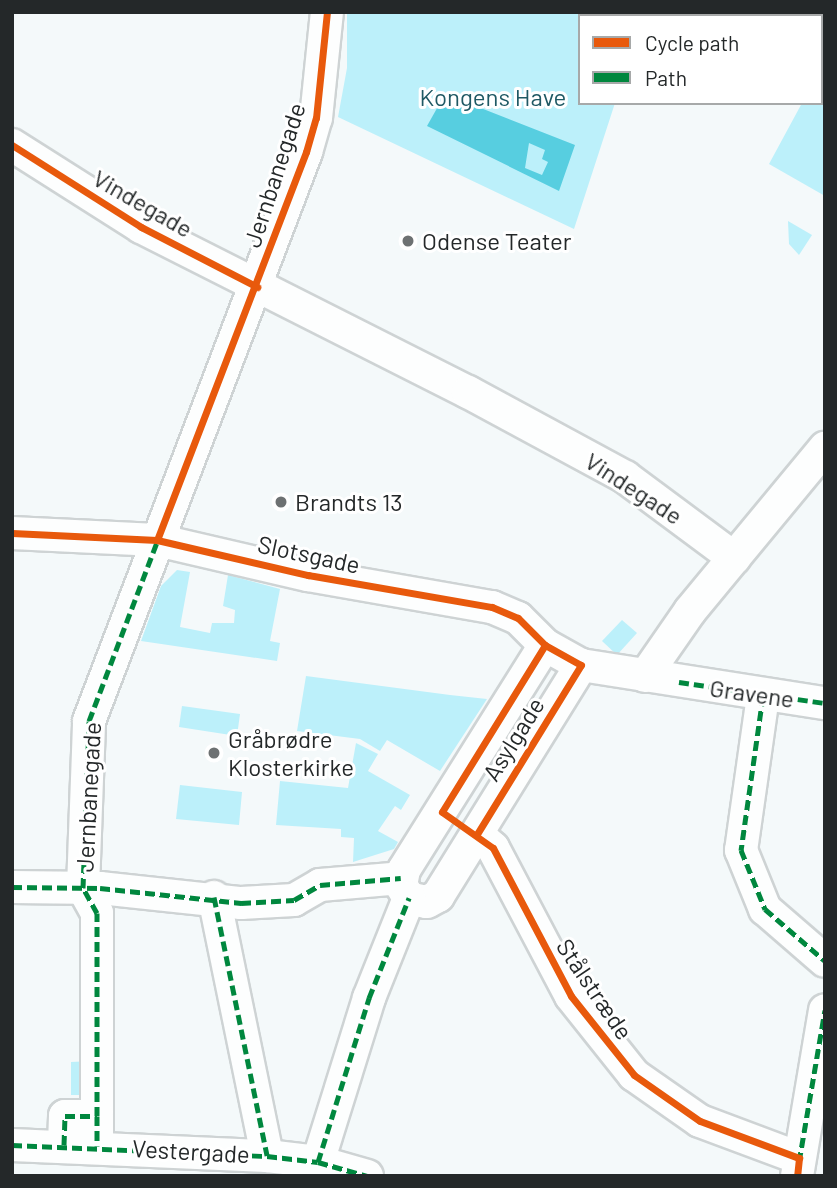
<!DOCTYPE html>
<html>
<head>
<meta charset="utf-8">
<style>
	body { margin:0 }
	#map { position:relative; width:837px; height:1188px; overflow:hidden; background:#f4f9fa; font-family:Barlow,sans-serif }
	div>[style] { position:absolute }
	[style*='--x'] { left:calc(var(--x)*1px); top:calc(var(--y)*1px); width:calc(var(--w)*1px); rotate:calc(var(--a)*1deg) }
	.green>* { inset:0; background:#bcf0fa }
	.water>* { inset:0; background:#57cee0 }
	.roads { filter:drop-shadow(2px 0 #ced3d4) drop-shadow(-2px 0 #ced3d4) drop-shadow(0 2px #ced3d4) drop-shadow(0 -2px #ced3d4) }
	.minor>* { height:32px; margin:-16px; padding:0 16px; transform-origin:16px; border-radius:16px; background:#fdfefe }
	.quiet>* { height:5px; margin-top:-2.5px; transform-origin:0; background:repeating-linear-gradient(90deg,#00873e 0 10px,transparent 0 15px) }
	.cycleway>* { height:7px; margin:-3.5px; padding:0 3.5px; transform-origin:3.5px; border-radius:3.5px; background:#e8590c }
	.dots>* { width:19px; height:19px; translate:-50% -50%; box-sizing:border-box; border:4px solid #fff; border-radius:50% }
	span { translate:-50% -50%; white-space:nowrap; text-align:center; line-height:1.15; -webkit-text-stroke:6px #fff; paint-order:stroke }
	.park-label { font-size:24px; color:#1f5964 }
	.street-label { font-size:24px; color:#242829 }
	.poi-label { font-size:24px; color:#242829 }
	.left { translate:0 -50%; text-align:left }
	.frame { position:absolute; inset:0; border:14px solid #242829; pointer-events:none }
	.legend { position:absolute; left:578px; top:14px; width:245px; height:91px; box-sizing:border-box; background:#fff; border:2px solid #a7a9a9; margin:0; padding:9px 12px; list-style:none; font-size:21px; color:#242829 }
	.legend li { display:flex; align-items:center; gap:14px; height:35px }
	.legend b { width:35px; border:2px solid #a7a9a9 }
</style>
</head>
<body>
<div id="map">
	<div class="green">
		<i style="clip-path:polygon(347px 12px,825px 12px,825px 196px,769px 164px,802px 103px,821px 103px,821px 16px,580px 16px,580px 103px,615px 103px,574px 229px,338px 117px,347px 68px)"></i>
		<i style="clip-path:polygon(788px 221px,812px 235px,799px 255px,789px 244px)"></i>
		<i style="clip-path:polygon(177px 570px,190px 572px,180px 627px,210px 633px,212px 623px,234px 623px,235px 610px,223px 606px,228px 575px,280px 589px,270px 641px,280px 643px,277px 661px,141px 641px,161px 586px)"></i>
		<i style="clip-path:polygon(622px 620px,637px 633px,617px 655px,602px 641px)"></i>
		<i style="clip-path:polygon(306px 676px,450px 695px,487px 699px,440px 771px,387px 740px,380px 751px,360px 739px,297px 731px)"></i>
		<i style="clip-path:polygon(182px 706px,240px 714px,237px 736px,179px 727px)"></i>
		<i style="clip-path:polygon(356px 743px,378px 754px,368px 771px,410px 795px,401px 810px,395px 806px,378px 831px,398px 842px,394px 849px,353px 862px,354px 838px,341px 837px,341px 829px,276px 825px,280px 781px,348px 788px)"></i>
		<i style="clip-path:polygon(180px 785px,242px 792px,239px 825px,176px 819px)"></i>
		<i style="clip-path:polygon(92px 1061px,92px 1095px,71px 1095px,71px 1062px)"></i>
	</div>
	<div class="water">
		<i style="clip-path:polygon(evenodd,445px 94px,575px 145px,559px 191px,427px 126px,445px 94px,529px 143px,545px 150px,542px 159px,548px 162px,542px 175px,525px 168px,529px 143px)"></i>
	</div>
	<div class="roads">
		<div class="minor">
			<i style="--x:12;--y:145;--w:153;--a:32.4"></i>
			<i style="--x:141;--y:227;--w:366;--a:26.8"></i>
			<i style="--x:468;--y:392;--w:179;--a:28.4"></i>
			<i style="--x:625;--y:477;--w:136;--a:36.6"></i>
			<i style="--x:12;--y:533;--w:145;--a:2.8"></i>
			<i style="--x:157;--y:540;--w:155;--a:13.1"></i>
			<i style="--x:308;--y:575;--w:187;--a:9.9"></i>
			<i style="--x:492;--y:607;--w:28;--a:23"></i>
			<i style="--x:518;--y:618;--w:38;--a:45"></i>
			<i style="--x:545;--y:645;--w:41;--a:29.1"></i>
			<i style="--x:581;--y:665;--w:247;--a:8.9"></i>
			<i style="--x:545;--y:645;--w:266;--a:122.1"></i>
			<i style="--x:404;--y:870;--w:15;--a:101"></i>
			<i style="--x:401;--y:885;--w:15;--a:58"></i>
			<i style="--x:409;--y:898;--w:18;--a:13"></i>
			<i style="--x:427;--y:902;--w:13;--a:-29"></i>
			<i style="--x:438;--y:896;--w:272;--a:-58.2"></i>
			<i style="--x:645;--y:676;--w:79;--a:-55.3"></i>
			<i style="--x:690;--y:611;--w:212;--a:-50.4"></i>
			<i style="--x:763;--y:696;--w:156;--a:98.1"></i>
			<i style="--x:741;--y:850;--w:64;--a:67.9"></i>
			<i style="--x:765;--y:909;--w:79;--a:40.9"></i>
			<i style="--x:477;--y:834;--w:21;--a:41"></i>
			<i style="--x:493;--y:848;--w:167;--a:62.2"></i>
			<i style="--x:571;--y:996;--w:101;--a:51.4"></i>
			<i style="--x:634;--y:1075;--w:80;--a:34.9"></i>
			<i style="--x:700;--y:1121;--w:106;--a:20.5"></i>
			<i style="--x:12;--y:887;--w:88;--a:0.7"></i>
			<i style="--x:100;--y:888;--w:142;--a:6.1"></i>
			<i style="--x:241;--y:903;--w:53;--a:-3.2"></i>
			<i style="--x:294;--y:900;--w:30;--a:-30"></i>
			<i style="--x:320;--y:885;--w:81;--a:-4.9"></i>
			<i style="--x:214;--y:897;--w:264;--a:78.4"></i>
			<i style="--x:97;--y:1116;--w:203;--a:-90"></i>
			<i style="--x:97;--y:913;--w:29;--a:-119"></i>
			<i style="--x:83;--y:888;--w:167;--a:-87.9"></i>
			<i style="--x:89;--y:721;--w:609;--a:-69.12"></i>
			<i style="--x:306;--y:152;--w:35;--a:-74"></i>
			<i style="--x:316;--y:118;--w:107;--a:-84.1"></i>
			<i style="--x:12;--y:1145;--w:255;--a:2.5"></i>
			<i style="--x:267;--y:1156;--w:51;--a:6.7"></i>
			<i style="--x:318;--y:1162;--w:51;--a:15.9"></i>
			<i style="--x:64;--y:1145;--w:29;--a:-88"></i>
			<i style="--x:65;--y:1116;--w:32;--a:0"></i>
			<i style="--x:97;--y:1116;--w:21;--a:90"></i>
			<i style="--x:318;--y:1162;--w:172;--a:-72.7"></i>
			<i style="--x:369;--y:998;--w:108;--a:-68.2"></i>
			<i style="--x:797;--y:1176;--w:168;--a:-80.4"></i>
		</div>
	</div>
	<div class="quiet">
		<i style="--x:679;--y:682;--w:148;--a:8.2"></i>
		<i style="--x:763;--y:696;--w:156;--a:98.1"></i>
		<i style="--x:741;--y:850;--w:64;--a:67.9"></i>
		<i style="--x:765;--y:909;--w:79;--a:40.9"></i>
		<i style="--x:12;--y:887;--w:88;--a:0.7"></i>
		<i style="--x:100;--y:888;--w:142;--a:6.1"></i>
		<i style="--x:241;--y:903;--w:53;--a:-3.2"></i>
		<i style="--x:294;--y:900;--w:30;--a:-30"></i>
		<i style="--x:320;--y:885;--w:81;--a:-4.9"></i>
		<i style="--x:214;--y:897;--w:264;--a:78.4"></i>
		<i style="--x:97;--y:1116;--w:203;--a:-90"></i>
		<i style="--x:97;--y:913;--w:29;--a:-119"></i>
		<i style="--x:83;--y:888;--w:167;--a:-87.9"></i>
		<i style="--x:89;--y:721;--w:200;--a:-69.2"></i>
		<i style="--x:12;--y:1145;--w:255;--a:2.5"></i>
		<i style="--x:267;--y:1156;--w:51;--a:6.7"></i>
		<i style="--x:318;--y:1162;--w:51;--a:15.9"></i>
		<i style="--x:64;--y:1145;--w:29;--a:-88"></i>
		<i style="--x:65;--y:1116;--w:32;--a:0"></i>
		<i style="--x:97;--y:1116;--w:30;--a:90"></i>
		<i style="--x:318;--y:1162;--w:172;--a:-72.7"></i>
		<i style="--x:369;--y:998;--w:108;--a:-68.2"></i>
		<i style="--x:799;--y:1162;--w:154;--a:-80.3"></i>
	</div>
	<div class="cycleway">
		<i style="--x:12;--y:145;--w:153;--a:32.4"></i>
		<i style="--x:141;--y:227;--w:131;--a:27.3"></i>
		<i style="--x:12;--y:533;--w:145;--a:2.8"></i>
		<i style="--x:157;--y:540;--w:155;--a:13.1"></i>
		<i style="--x:308;--y:575;--w:187;--a:9.9"></i>
		<i style="--x:492;--y:607;--w:28;--a:23"></i>
		<i style="--x:518;--y:618;--w:38;--a:45"></i>
		<i style="--x:545;--y:645;--w:41;--a:29.1"></i>
		<i style="--x:581;--y:665;--w:198;--a:121.6"></i>
		<i style="--x:157;--y:540;--w:416;--a:-69"></i>
		<i style="--x:306;--y:152;--w:35;--a:-74"></i>
		<i style="--x:316;--y:118;--w:107;--a:-84.1"></i>
		<i style="--x:545;--y:645;--w:196;--a:121.7"></i>
		<i style="--x:442;--y:812;--w:62;--a:35.2"></i>
		<i style="--x:493;--y:848;--w:167;--a:62.2"></i>
		<i style="--x:571;--y:996;--w:101;--a:51.4"></i>
		<i style="--x:634;--y:1075;--w:80;--a:34.9"></i>
		<i style="--x:700;--y:1121;--w:106;--a:20.5"></i>
		<i style="--x:799;--y:1158;--w:18;--a:96"></i>
	</div>
	<div class="dots">
		<i style="left:408px;top:241px;background:#6d7172"></i>
		<i style="left:281px;top:502px;background:#6d7172"></i>
		<i style="left:214px;top:753px;background:#6d7172"></i>
	</div>
	<div class="park-label">
		<span style="left:493px;top:97px">Kongens Have</span>
	</div>
	<div class="street-label">
		<span style="left:274px;top:175px;rotate:-72deg">Jernbanegade</span>
		<span style="left:143px;top:203px;rotate:30deg">Vindegade</span>
		<span style="left:634px;top:488px;rotate:33deg">Vindegade</span>
		<span style="left:309px;top:554px;rotate:12deg">Slotsgade</span>
		<span style="left:752px;top:693px;rotate:8deg">Gravene</span>
		<span style="left:513px;top:739px;rotate:-58deg">Asylgade</span>
		<span style="left:88px;top:797px;rotate:-87deg">Jernbanegade</span>
		<span style="left:595px;top:989px;rotate:56deg">Stålstræde</span>
		<span style="left:191px;top:1151px;rotate:3deg">Vestergade</span>
	</div>
	<div class="poi-label">
		<span class="left" style="left:422px;top:241px">Odense Teater</span>
		<span class="left" style="left:295px;top:502px">Brandts 13</span>
		<span class="left" style="left:228px;top:753px">Gråbrødre<br>Klosterkirke</span>
	</div>
	<div class="frame"></div>
	<ul class="legend">
	<li><b style="height:9px;background:#e8590c"></b>Cycle path</li>
	<li><b style="height:9px;background:#00873e"></b>Path</li>
	</ul>
</div>
</body>
</html>
